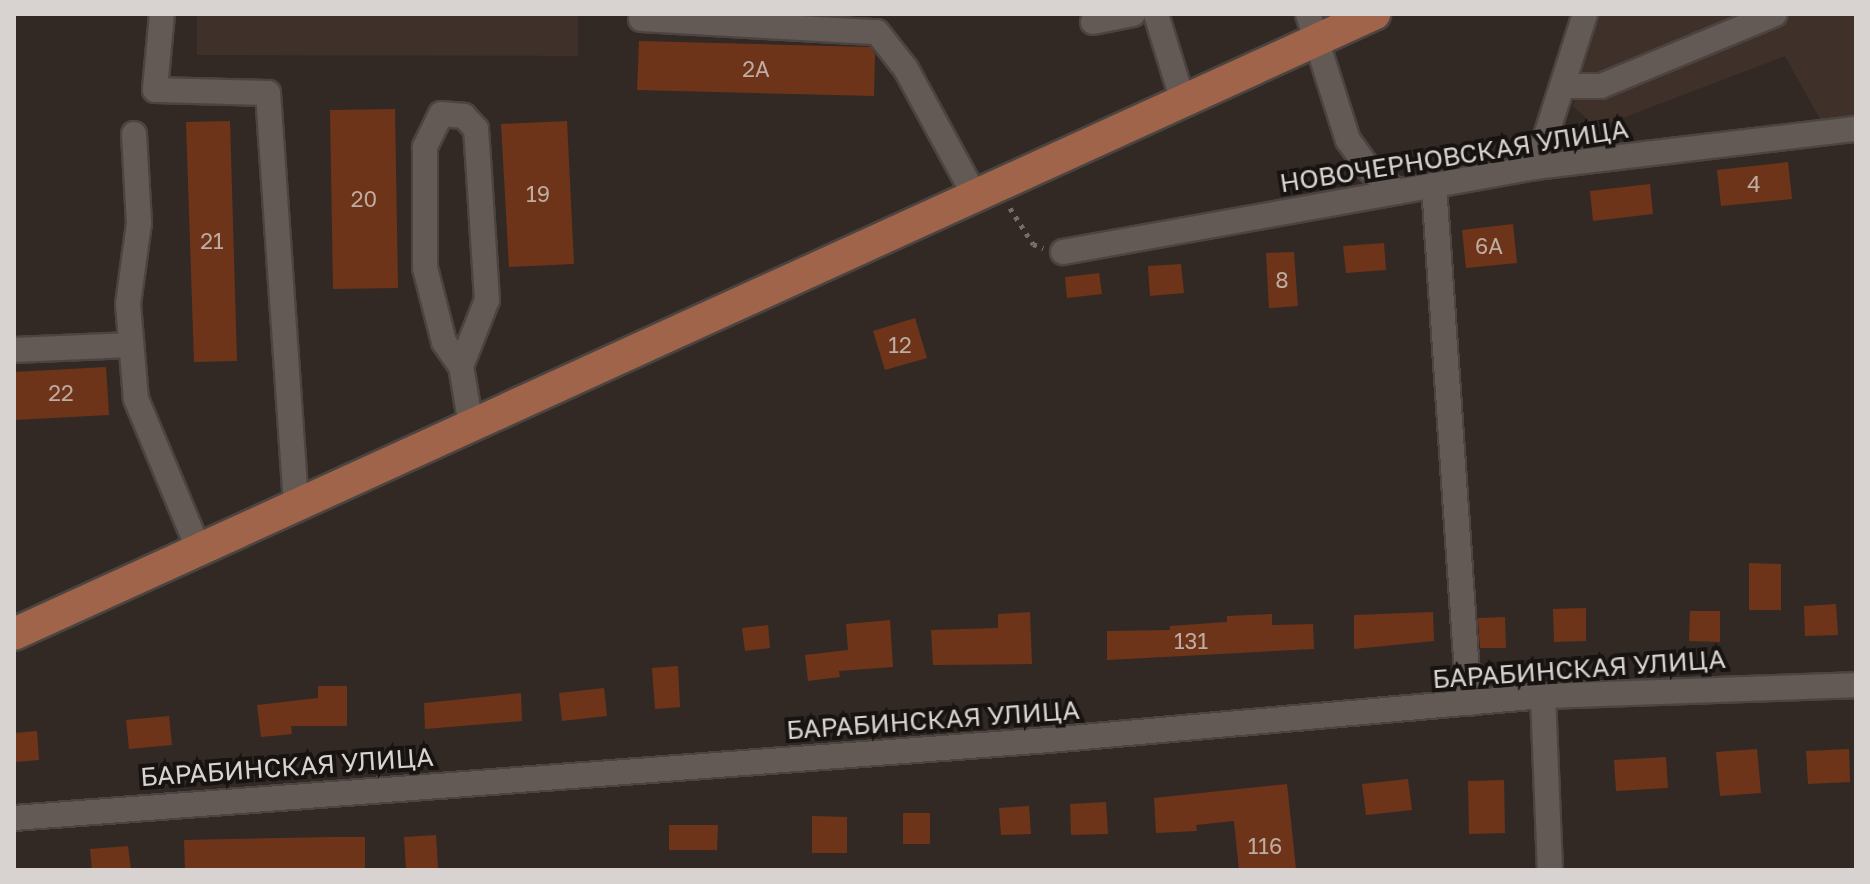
<!DOCTYPE html>
<html>
<head>
<meta charset="utf-8">
<style>
	body { margin:0 }
	#map { position:relative; width:1870px; height:884px; overflow:hidden; background:#322925; font-family:"Golos Text",sans-serif }
	div>[style] { position:absolute }
	[style*='--x'] { left:calc(var(--x)*1px); top:calc(var(--y)*1px); width:calc(var(--w)*1px); rotate:calc(var(--a)*1deg) }
	.built>* { inset:0; background:#3f3029 }
	.building>* { inset:0; background:#6e3419 }
	.path>* { height:5px; margin-top:-2.5px; transform-origin:0; background:repeating-linear-gradient(90deg,#746d69 0 4px,transparent 0 10px) }
	.roads { filter:drop-shadow(2px 0 #4b4440) drop-shadow(-2px 0 #4b4440) drop-shadow(0 2px #4b4440) drop-shadow(0 -2px #4b4440) }
	.minor>* { height:24px; margin:-12px; padding:0 12px; transform-origin:12px; border-radius:12px; background:#635955 }
	.major>* { height:32px; margin:-16px; padding:0 16px; transform-origin:16px; border-radius:16px; background:#a0644a }
	span { translate:-50% -50%; white-space:nowrap; text-align:center; line-height:1.15; -webkit-text-stroke:8px #171311; paint-order:stroke }
	.number-label { font-size:22px; color:#beaba2 }
	.number-label span { -webkit-text-stroke-width:0 }
	.street-label { font-size:26px; color:#d8d3d0 }
	.frame { position:absolute; inset:0; border:16px solid #d8d3d0; pointer-events:none }
</style>
</head>
<body>
<div id="map">
	<div class="built">
		<i style="clip-path:polygon(197px 14px,578px 14px,578px 56px,197px 55px)"></i>
		<i style="clip-path:polygon(1595px 14px,1856px 14px,1856px 115px,1821px 121px,1785px 56px,1596px 128px,1573px 106px)"></i>
	</div>
	<div class="building">
		<i style="clip-path:polygon(639px 41px,870px 47px,875px 54px,874px 96px,637px 90px)"></i>
		<i style="clip-path:polygon(395px 109px,398px 288px,333px 289px,330px 110px)"></i>
		<i style="clip-path:polygon(230px 121px,237px 361px,194px 362px,186px 122px)"></i>
		<i style="clip-path:polygon(567px 121px,574px 264px,509px 267px,501px 124px)"></i>
		<i style="clip-path:polygon(1788px 162px,1792px 199px,1721px 206px,1717px 170px)"></i>
		<i style="clip-path:polygon(1650px 184px,1653px 214px,1593px 221px,1590px 191px)"></i>
		<i style="clip-path:polygon(1513px 224px,1517px 263px,1466px 268px,1462px 230px)"></i>
		<i style="clip-path:polygon(1384px 243px,1386px 270px,1346px 273px,1343px 246px)"></i>
		<i style="clip-path:polygon(1294px 252px,1298px 306px,1269px 308px,1266px 253px)"></i>
		<i style="clip-path:polygon(1181px 264px,1184px 293px,1150px 296px,1148px 266px)"></i>
		<i style="clip-path:polygon(1099px 273px,1102px 294px,1067px 298px,1065px 277px)"></i>
		<i style="clip-path:polygon(915px 318px,927px 358px,885px 370px,873px 331px)"></i>
		<i style="clip-path:polygon(106px 367px,109px 415px,14px 420px,14px 372px)"></i>
		<i style="clip-path:polygon(1749px 563px,1781px 564px,1781px 610px,1749px 610px)"></i>
		<i style="clip-path:polygon(1836px 604px,1838px 635px,1805px 636px,1804px 606px)"></i>
		<i style="clip-path:polygon(1586px 608px,1586px 641px,1554px 642px,1553px 609px)"></i>
		<i style="clip-path:polygon(1690px 611px,1720px 611px,1720px 642px,1689px 641px)"></i>
		<i style="clip-path:polygon(1030px 612px,1032px 664px,933px 665px,931px 630px,998px 628px,998px 614px)"></i>
		<i style="clip-path:polygon(1433px 612px,1434px 641px,1354px 649px,1354px 615px)"></i>
		<i style="clip-path:polygon(1272px 614px,1272px 625px,1313px 624px,1314px 649px,1107px 660px,1107px 631px,1170px 630px,1170px 626px,1227px 622px,1227px 616px)"></i>
		<i style="clip-path:polygon(1505px 617px,1506px 648px,1480px 648px,1478px 618px)"></i>
		<i style="clip-path:polygon(890px 620px,893px 667px,839px 671px,840px 677px,808px 681px,805px 655px,848px 650px,846px 624px)"></i>
		<i style="clip-path:polygon(768px 625px,770px 648px,745px 651px,742px 628px)"></i>
		<i style="clip-path:polygon(678px 666px,680px 707px,655px 709px,652px 668px)"></i>
		<i style="clip-path:polygon(318px 686px,347px 686px,347px 726px,291px 726px,292px 734px,261px 737px,257px 705px,318px 698px)"></i>
		<i style="clip-path:polygon(604px 688px,607px 716px,562px 721px,559px 693px)"></i>
		<i style="clip-path:polygon(521px 693px,522px 721px,425px 729px,424px 703px)"></i>
		<i style="clip-path:polygon(169px 716px,172px 745px,129px 749px,126px 720px)"></i>
		<i style="clip-path:polygon(37px 731px,39px 760px,14px 762px,14px 733px)"></i>
		<i style="clip-path:polygon(1757px 749px,1761px 793px,1720px 796px,1716px 752px)"></i>
		<i style="clip-path:polygon(1849px 749px,1850px 782px,1808px 784px,1806px 751px)"></i>
		<i style="clip-path:polygon(1666px 757px,1668px 788px,1616px 791px,1614px 760px)"></i>
		<i style="clip-path:polygon(1408px 779px,1412px 810px,1366px 815px,1362px 784px)"></i>
		<i style="clip-path:polygon(1504px 780px,1505px 833px,1469px 834px,1468px 781px)"></i>
		<i style="clip-path:polygon(1287px 784px,1296px 869px,1239px 870px,1234px 821px,1196px 825px,1197px 831px,1156px 833px,1154px 798px)"></i>
		<i style="clip-path:polygon(1106px 802px,1108px 834px,1071px 835px,1070px 804px)"></i>
		<i style="clip-path:polygon(1029px 806px,1031px 834px,1001px 835px,999px 808px)"></i>
		<i style="clip-path:polygon(903px 813px,930px 813px,930px 844px,903px 844px)"></i>
		<i style="clip-path:polygon(812px 816px,847px 817px,847px 853px,812px 853px)"></i>
		<i style="clip-path:polygon(669px 825px,718px 825px,717px 850px,669px 850px)"></i>
		<i style="clip-path:polygon(436px 835px,438px 868px,406px 870px,404px 837px)"></i>
		<i style="clip-path:polygon(333px 837px,365px 837px,365px 869px,185px 870px,184px 840px)"></i>
		<i style="clip-path:polygon(128px 846px,131px 870px,92px 870px,90px 849px)"></i>
	</div>
	<div class="path">
		<i style="--x:1010;--y:208;--w:43;--a:57.4"></i>
		<i style="--x:1033;--y:244;--w:11;--a:22"></i>
	</div>
	<div class="roads">
		<div class="minor">
			<i style="--x:162;--y:14;--w:76;--a:95.3"></i>
			<i style="--x:155;--y:90;--w:113;--a:1.5"></i>
			<i style="--x:268;--y:93;--w:414;--a:86.1"></i>
			<i style="--x:1156;--y:14;--w:91;--a:72.8"></i>
			<i style="--x:1308;--y:14;--w:132;--a:72.4"></i>
			<i style="--x:1348;--y:140;--w:37;--a:54"></i>
			<i style="--x:1370;--y:170;--w:35;--a:39"></i>
			<i style="--x:641;--y:19;--w:236;--a:3.2"></i>
			<i style="--x:877;--y:32;--w:47;--a:51.9"></i>
			<i style="--x:906;--y:69;--w:145;--a:61.5"></i>
			<i style="--x:1093;--y:22;--w:41;--a:-11.3"></i>
			<i style="--x:1564;--y:86;--w:37;--a:0"></i>
			<i style="--x:1601;--y:86;--w:188;--a:-22.5"></i>
			<i style="--x:134;--y:134;--w:89;--a:86.8"></i>
			<i style="--x:139;--y:223;--w:82;--a:97.7"></i>
			<i style="--x:128;--y:304;--w:95;--a:85.2"></i>
			<i style="--x:136;--y:399;--w:164;--a:67.4"></i>
			<i style="--x:1536;--y:167;--w:161;--a:-72.2"></i>
			<i style="--x:1434;--y:185;--w:519;--a:86.13"></i>
			<i style="--x:1063;--y:252;--w:481;--a:-10.2"></i>
			<i style="--x:1536;--y:167;--w:322;--a:-6.8"></i>
			<i style="--x:14;--y:350;--w:117;--a:-2.4"></i>
			<i style="--x:461;--y:366;--w:71;--a:-68.5"></i>
			<i style="--x:487;--y:300;--w:127;--a:-93.6"></i>
			<i style="--x:479;--y:173;--w:44;--a:-93.9"></i>
			<i style="--x:476;--y:129;--w:18;--a:-133"></i>
			<i style="--x:464;--y:116;--w:23;--a:-175"></i>
			<i style="--x:441;--y:114;--w:37;--a:116"></i>
			<i style="--x:425;--y:147;--w:121;--a:90"></i>
			<i style="--x:425;--y:268;--w:76;--a:75.6"></i>
			<i style="--x:444;--y:342;--w:29;--a:55"></i>
			<i style="--x:461;--y:366;--w:61;--a:80.5"></i>
			<i style="--x:1543;--y:696;--w:174;--a:87.7"></i>
			<i style="--x:14;--y:818;--w:1038;--a:-4.31"></i>
			<i style="--x:1049;--y:740;--w:496;--a:-5.1"></i>
			<i style="--x:1543;--y:696;--w:313;--a:-2"></i>
		</div>
		<div class="major">
			<i style="--x:14;--y:634;--w:1495;--a:-24.51"></i>
		</div>
	</div>
	<div class="number-label">
		<span style="left:756px;top:69px">2А</span>
		<span style="left:1754px;top:184px">4</span>
		<span style="left:538px;top:194px">19</span>
		<span style="left:364px;top:199px">20</span>
		<span style="left:212px;top:241px">21</span>
		<span style="left:1489px;top:246px">6А</span>
		<span style="left:1282px;top:280px">8</span>
		<span style="left:900px;top:345px">12</span>
		<span style="left:61px;top:393px">22</span>
		<span style="left:1191px;top:641px">131</span>
		<span style="left:1265px;top:846px">116</span>
	</div>
	<div class="street-label">
		<span style="left:1454px;top:156px;rotate:-9deg">НОВОЧЕРНОВСКАЯ УЛИЦА</span>
		<span style="left:1579px;top:669px;rotate:-4deg">БАРАБИНСКАЯ УЛИЦА</span>
		<span style="left:933px;top:720px;rotate:-4deg">БАРАБИНСКАЯ УЛИЦА</span>
		<span style="left:287px;top:767px;rotate:-4deg">БАРАБИНСКАЯ УЛИЦА</span>
	</div>
	<div class="frame"></div>
</div>
</body>
</html>
